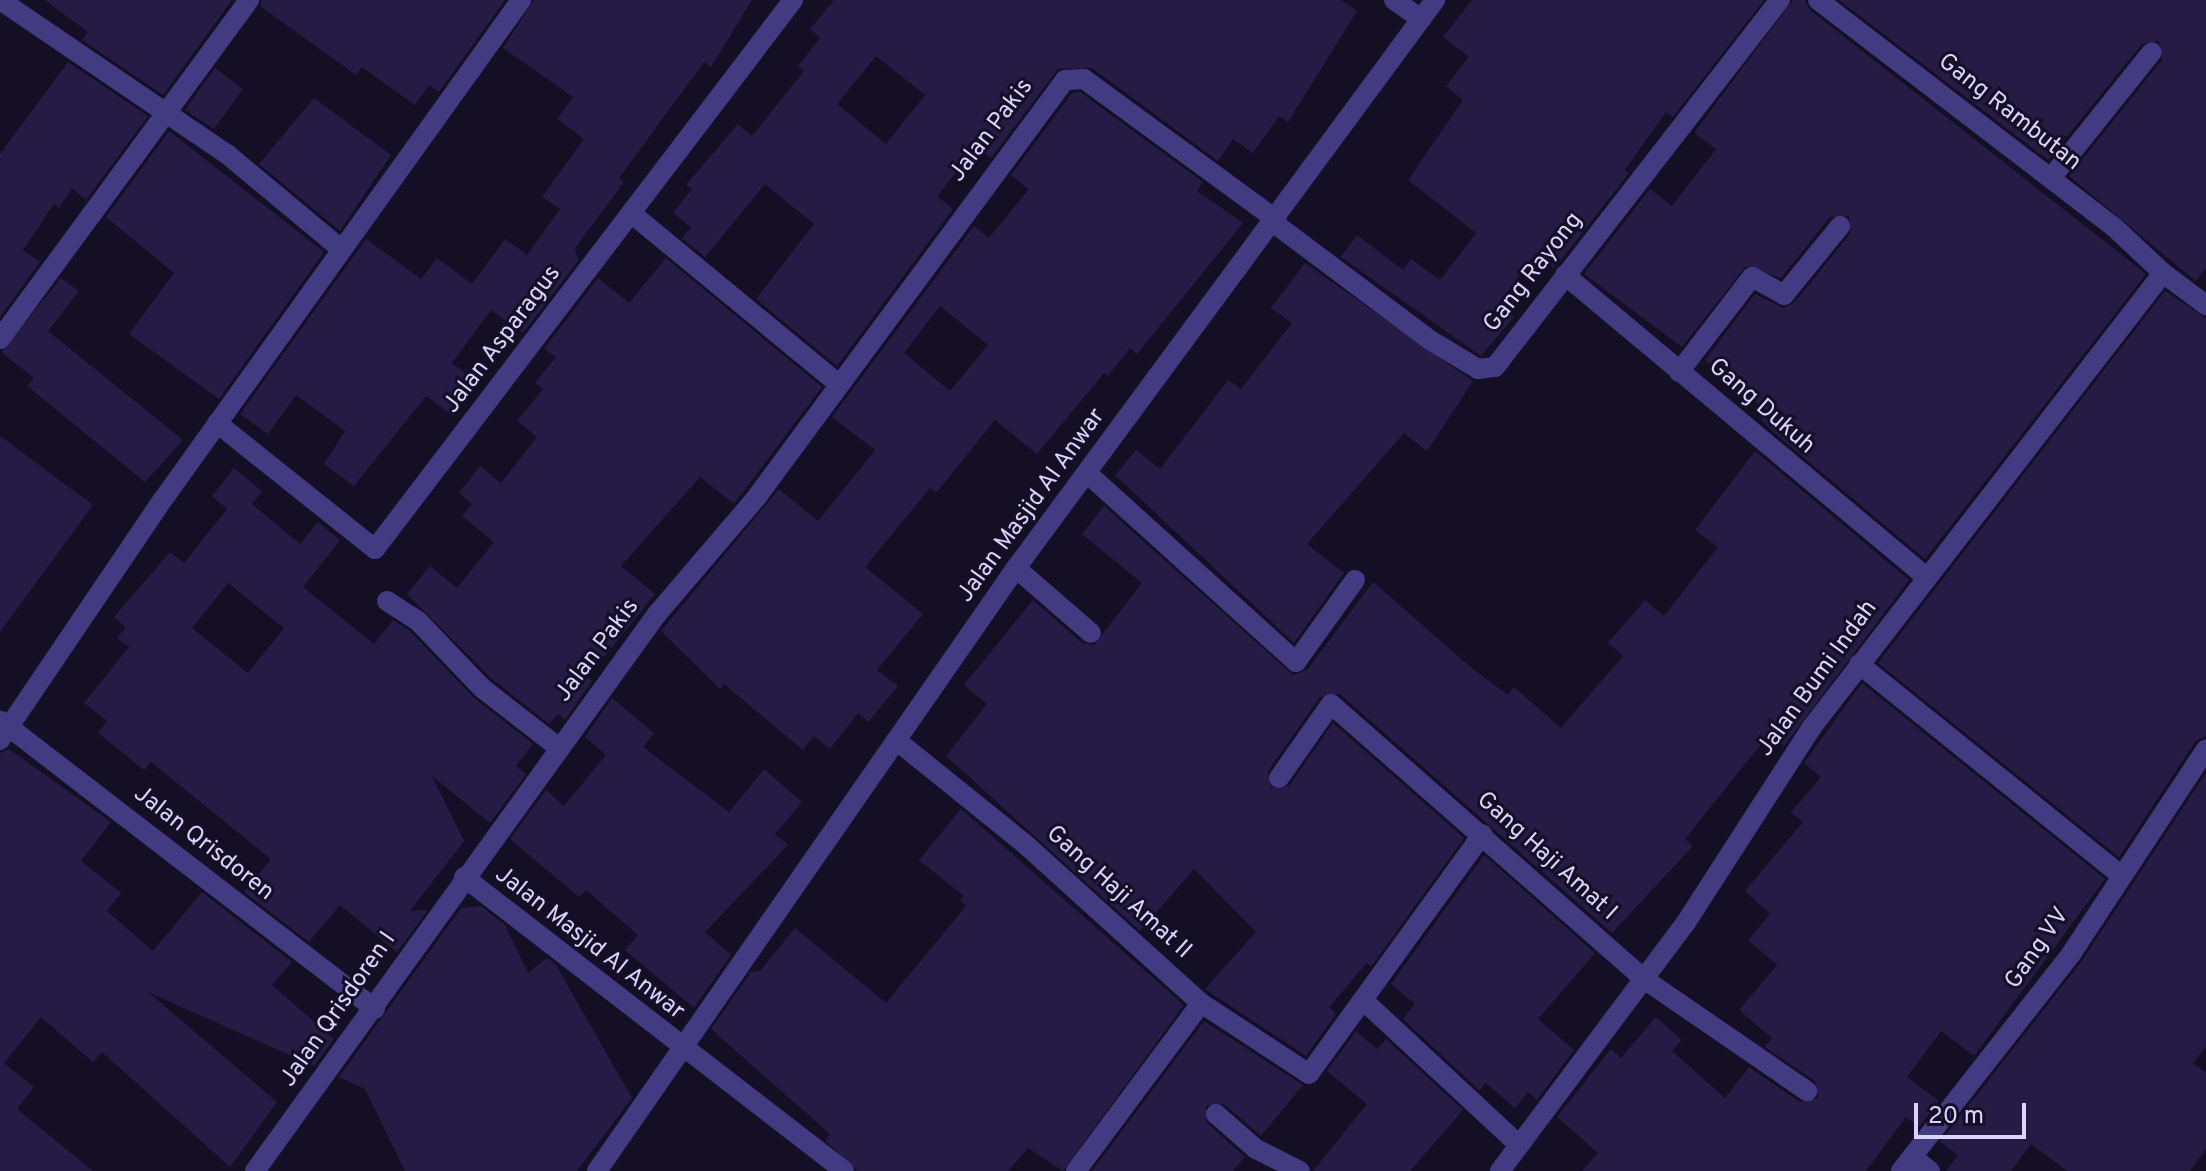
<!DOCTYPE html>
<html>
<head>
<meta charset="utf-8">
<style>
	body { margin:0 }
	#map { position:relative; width:2206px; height:1171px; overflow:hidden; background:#140f24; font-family:Overpass,sans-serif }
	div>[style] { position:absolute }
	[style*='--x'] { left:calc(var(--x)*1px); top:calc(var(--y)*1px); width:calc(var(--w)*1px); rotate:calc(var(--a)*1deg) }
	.building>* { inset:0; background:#261b45 }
	.minor>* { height:20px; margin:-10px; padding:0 10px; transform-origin:10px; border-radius:10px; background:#423b82 }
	span { translate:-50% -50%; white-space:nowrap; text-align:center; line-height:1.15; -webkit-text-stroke:6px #140f24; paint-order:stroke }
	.street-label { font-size:24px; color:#dad3fe }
	.scale { position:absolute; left:1914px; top:1103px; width:112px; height:36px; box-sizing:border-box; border:4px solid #dad3fe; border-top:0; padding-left:10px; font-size:24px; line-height:28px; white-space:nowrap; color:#dad3fe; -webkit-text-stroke:6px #140f24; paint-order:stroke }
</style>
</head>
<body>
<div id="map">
	<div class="building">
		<i style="clip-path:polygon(45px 0,232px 0,163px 95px,82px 40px,88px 32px)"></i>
		<i style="clip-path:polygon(262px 0,505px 0,439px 92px,429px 85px,415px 105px,362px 67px,356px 75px,260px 6px)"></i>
		<i style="clip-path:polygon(534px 0,752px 0,711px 67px,704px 62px,619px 178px,624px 182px,575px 248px,578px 261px,523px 333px,491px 310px,452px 363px,477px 382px,453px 416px,426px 396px,354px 486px,324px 464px,345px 431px,296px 395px,268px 434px,240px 414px,366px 239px,421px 279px,437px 258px,472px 284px,505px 239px,527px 255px,560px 209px,542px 197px,584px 139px,557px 119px,573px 97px,503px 48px)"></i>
		<i style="clip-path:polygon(evenodd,834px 0,1341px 0,1357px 11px,1288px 122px,1279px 116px,1253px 153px,1233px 139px,1218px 161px,1092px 68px,1058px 69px,991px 158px,977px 147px,937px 196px,953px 209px,837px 366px,756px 299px,814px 224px,765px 184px,705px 257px,682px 238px,691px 227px,673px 213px,692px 189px,686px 185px,738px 124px,752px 136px,804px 71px,798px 66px,820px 38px,810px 29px,834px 0,876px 56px,925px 95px,886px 144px,837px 104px,876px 56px)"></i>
		<i style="clip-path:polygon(1472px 0,1764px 0,1673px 117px,1666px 112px,1625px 170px,1629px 173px,1558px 264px,1554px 268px,1535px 254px,1498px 304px,1514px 317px,1481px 356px,1341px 257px,1357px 235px,1403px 270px,1411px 259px,1440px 280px,1476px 233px,1408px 180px,1463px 100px,1446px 86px,1469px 57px,1443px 37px)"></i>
		<i style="clip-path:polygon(1793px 0,1805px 0,1810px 10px,2146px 274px,1925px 559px,1771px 430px,1761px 419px,1767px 411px,1705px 360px,1755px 294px,1783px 308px,1794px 303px,1850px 234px,1849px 216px,1830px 217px,1781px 278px,1746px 266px,1682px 347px,1584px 274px,1650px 189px,1672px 206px,1716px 149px,1694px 133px)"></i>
		<i style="clip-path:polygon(1839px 0,2206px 0,2206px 268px,2196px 281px,2069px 176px,2162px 60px,2159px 41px,2142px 44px,2048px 160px)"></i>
		<i style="clip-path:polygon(68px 62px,148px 116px,86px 200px,72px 188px,59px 208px,54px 204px,23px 250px,40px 262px,0 317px,0 154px)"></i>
		<i style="clip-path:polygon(215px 68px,243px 89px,214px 129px,185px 110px)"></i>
		<i style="clip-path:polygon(evenodd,1080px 92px,1203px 182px,1197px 191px,1243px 223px,1137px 354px,1130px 348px,1108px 376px,1104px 373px,1037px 454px,995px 420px,936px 493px,930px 488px,865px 567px,923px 614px,877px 670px,898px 686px,868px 722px,858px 713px,830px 749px,814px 736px,803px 750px,724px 684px,720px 689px,661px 631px,779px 489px,818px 521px,875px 450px,832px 417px,974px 226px,989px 238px,1029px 189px,1011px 175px,1072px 93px,1080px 92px,940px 306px,988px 345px,950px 391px,904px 353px,940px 306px)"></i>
		<i style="clip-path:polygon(314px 98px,391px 155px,340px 231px,259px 164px)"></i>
		<i style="clip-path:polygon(169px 131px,324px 252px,219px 399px,129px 334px,174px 273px,106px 217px)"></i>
		<i style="clip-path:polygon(666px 258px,822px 387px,734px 504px,700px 477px,621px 566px,655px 594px,588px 677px,592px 681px,565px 720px,558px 714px,549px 724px,491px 678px,407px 594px,430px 566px,457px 588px,494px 542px,462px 516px,472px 504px,459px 493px,480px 466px,501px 483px,537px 437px,517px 421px,543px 389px,535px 383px,556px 357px,544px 349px,598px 278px,629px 303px)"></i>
		<i style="clip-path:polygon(1305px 263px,1473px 381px,1427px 451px,1404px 433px,1307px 544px,1344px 573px,1294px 643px,1115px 475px,1136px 450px,1160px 469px,1228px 380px,1241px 389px,1292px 323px,1271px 308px)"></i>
		<i style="clip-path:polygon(61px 278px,79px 291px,48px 331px,183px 440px,145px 482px,27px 386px,34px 378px,1px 352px)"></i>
		<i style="clip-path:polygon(2165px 291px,2206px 318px,2206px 736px,2195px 742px,2119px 857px,1878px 663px)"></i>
		<i style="clip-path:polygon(0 436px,93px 505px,0 632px)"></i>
		<i style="clip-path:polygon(1755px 451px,1909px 580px,1784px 746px,1769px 734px,1685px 839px,1693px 846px,1612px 933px,1340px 694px,1320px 697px,1268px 771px,1271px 788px,1289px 786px,1333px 723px,1464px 838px,1371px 967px,1367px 963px,1329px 1007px,1336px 1014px,1306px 1056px,1205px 989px,1256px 932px,1194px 869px,1140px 931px,946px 756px,987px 704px,964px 685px,1033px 600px,1082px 643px,1094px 645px,1142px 583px,1082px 534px,1104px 506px,1293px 675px,1307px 670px,1373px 582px,1474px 670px,1508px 695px,1514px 687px,1561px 728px,1623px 656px,1608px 643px,1645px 600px,1664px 616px,1718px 547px,1695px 530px)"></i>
		<i style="clip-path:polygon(evenodd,234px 468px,262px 491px,252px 504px,300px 544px,318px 522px,340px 540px,303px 587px,374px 644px,393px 620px,410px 631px,473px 697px,533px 744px,516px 766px,526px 774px,490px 823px,432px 776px,464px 841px,410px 911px,428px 910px,397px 952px,340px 905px,309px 942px,244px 892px,271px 859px,151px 762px,144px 770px,98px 733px,107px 721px,84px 703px,129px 647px,117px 638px,126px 627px,114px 617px,170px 552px,184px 563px,227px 509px,212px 496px,234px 468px,228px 583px,284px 628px,248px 673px,192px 628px,228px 583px)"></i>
		<i style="clip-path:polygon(1862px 683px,2105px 879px,1974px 1056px,1941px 1031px,1907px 1077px,1939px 1101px,1919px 1127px,1906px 1117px,1866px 1171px,1582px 1171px,1598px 1153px,1557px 1117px,1611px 1049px,1621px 1058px,1656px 1017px,1682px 1040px,1672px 1051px,1725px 1098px,1749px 1067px,1800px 1102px,1818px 1098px,1815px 1081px,1765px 1047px,1772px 1038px,1739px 1010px,1777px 965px,1748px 940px,1770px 914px,1745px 891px,1803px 822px,1791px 812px,1821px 777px,1804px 763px)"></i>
		<i style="clip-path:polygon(612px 698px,654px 733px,643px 747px,729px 812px,764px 769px,802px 802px,775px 834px,788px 845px,705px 932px,731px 955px,694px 1008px,625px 950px,638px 935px,586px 890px,579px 897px,510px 839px,546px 790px,564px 806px,606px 755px,585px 737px)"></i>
		<i style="clip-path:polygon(9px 749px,111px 822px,81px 861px,121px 893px,107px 911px,153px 951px,202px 892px,292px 962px,272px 985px,334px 1039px,314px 1066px,148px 992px,277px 1102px,230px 1167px,102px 1052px,93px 1062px,41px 1017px,4px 1063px,34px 1087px,17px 1109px,93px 1171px,0 1171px,0 753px)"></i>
		<i style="clip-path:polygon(2206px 773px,2206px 1047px,2193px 1063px,2206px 1073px,2206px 1149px,2190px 1171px,2067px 1171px,2031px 1144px,2011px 1171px,1946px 1171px,1958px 1155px,1940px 1142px,2081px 962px)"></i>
		<i style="clip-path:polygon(961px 809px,1184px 1005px,1063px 1171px,1028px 1148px,1008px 1171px,857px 1171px,825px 1140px,830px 1134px,711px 1029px,751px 972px,760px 971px,795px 928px,886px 1003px,966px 906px,960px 901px,964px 896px,919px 860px)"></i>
		<i style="clip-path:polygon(1484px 855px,1595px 953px,1538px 1019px,1574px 1050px,1537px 1100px,1528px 1092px,1515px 1108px,1486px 1083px,1479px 1090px,1403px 1019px,1415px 1004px,1391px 984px)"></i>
		<i style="clip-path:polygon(481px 906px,505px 925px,528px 973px,547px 958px,556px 965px,632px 1098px,577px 1171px,405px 1171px,365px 1089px,339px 1077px,461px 908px)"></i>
		<i style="clip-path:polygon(1204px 1021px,1303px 1085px,1261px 1136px,1224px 1104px,1206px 1106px,1207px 1123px,1245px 1157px,1233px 1171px,1092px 1171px)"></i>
		<i style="clip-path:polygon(1356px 1031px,1377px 1049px,1386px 1039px,1463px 1110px,1410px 1171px,1313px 1171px,1367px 1104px,1327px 1071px)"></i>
	</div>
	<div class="minor">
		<i style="--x:0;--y:0;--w:274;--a:34.2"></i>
		<i style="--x:227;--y:154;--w:147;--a:39.8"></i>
		<i style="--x:1394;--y:0;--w:33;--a:35"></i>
		<i style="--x:1818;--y:0;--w:373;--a:37.5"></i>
		<i style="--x:2114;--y:227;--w:67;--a:43.2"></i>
		<i style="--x:2051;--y:178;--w:161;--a:-51.3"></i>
		<i style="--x:631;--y:213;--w:267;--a:39.5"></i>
		<i style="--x:1274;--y:223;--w:195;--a:36.9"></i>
		<i style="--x:1430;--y:340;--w:56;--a:31.1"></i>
		<i style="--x:1478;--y:369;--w:17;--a:-7"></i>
		<i style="--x:1495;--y:367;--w:465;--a:-52.2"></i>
		<i style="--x:1565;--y:275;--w:469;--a:39.9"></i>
		<i style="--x:0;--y:339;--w:421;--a:-53.7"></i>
		<i style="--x:1679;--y:372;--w:120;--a:-52.5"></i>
		<i style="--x:1752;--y:277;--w:37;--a:29"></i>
		<i style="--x:1784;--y:295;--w:89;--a:-50.9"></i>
		<i style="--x:217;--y:423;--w:202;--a:38.6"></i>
		<i style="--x:375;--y:549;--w:690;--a:-52.71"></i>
		<i style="--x:1087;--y:473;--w:282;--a:42.1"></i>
		<i style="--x:1296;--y:662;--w:101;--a:-54.3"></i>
		<i style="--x:1016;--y:568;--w:99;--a:40.9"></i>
		<i style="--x:387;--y:601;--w:37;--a:33"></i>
		<i style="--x:418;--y:621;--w:93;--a:46.3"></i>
		<i style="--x:482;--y:688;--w:98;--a:37.9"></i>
		<i style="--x:1859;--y:664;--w:334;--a:38.9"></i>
		<i style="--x:1;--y:721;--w:472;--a:37.6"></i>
		<i style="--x:0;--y:740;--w:292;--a:-55.9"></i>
		<i style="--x:164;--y:498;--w:613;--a:-54.36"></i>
		<i style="--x:896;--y:740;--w:167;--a:38.9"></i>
		<i style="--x:1026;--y:845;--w:236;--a:42.1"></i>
		<i style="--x:1201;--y:1003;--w:129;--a:33.3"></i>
		<i style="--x:1309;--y:1074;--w:296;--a:-54.1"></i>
		<i style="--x:1279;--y:778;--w:90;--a:-54.9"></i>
		<i style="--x:1331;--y:704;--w:417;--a:41.3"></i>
		<i style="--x:1644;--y:979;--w:198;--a:34.5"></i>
		<i style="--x:464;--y:877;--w:480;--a:37.7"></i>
		<i style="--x:1363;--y:1000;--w:213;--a:42.9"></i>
		<i style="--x:1216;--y:1114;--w:53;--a:41.2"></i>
		<i style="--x:1256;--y:1149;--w:49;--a:26.6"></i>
		<i style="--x:1912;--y:1157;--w:23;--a:38"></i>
		<i style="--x:255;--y:1171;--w:687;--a:-54.18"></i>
		<i style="--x:657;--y:614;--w:153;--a:-49.5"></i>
		<i style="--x:756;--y:498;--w:520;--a:-53.53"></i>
		<i style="--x:1065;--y:80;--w:19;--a:-3"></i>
		<i style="--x:1084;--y:79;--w:239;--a:36.2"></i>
		<i style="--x:597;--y:1171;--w:734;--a:-55.21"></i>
		<i style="--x:1016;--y:568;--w:706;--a:-53.58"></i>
		<i style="--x:1076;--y:1171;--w:209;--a:-53.3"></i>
		<i style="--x:1500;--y:1171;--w:309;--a:-53.2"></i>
		<i style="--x:1685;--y:924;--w:234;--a:-57.2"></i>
		<i style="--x:1812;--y:727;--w:574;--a:-52.29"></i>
		<i style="--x:2163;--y:273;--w:54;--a:36.7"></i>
		<i style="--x:1901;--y:1171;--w:276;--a:-51.9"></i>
		<i style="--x:2071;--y:954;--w:245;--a:-56.6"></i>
	</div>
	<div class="street-label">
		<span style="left:2009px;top:113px;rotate:38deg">Gang Rambutan</span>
		<span style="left:992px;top:131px;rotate:-53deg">Jalan Pakis</span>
		<span style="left:1534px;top:273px;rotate:-52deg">Gang Rayong</span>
		<span style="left:503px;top:340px;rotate:-53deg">Jalan Asparagus</span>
		<span style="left:1761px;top:407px;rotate:41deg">Gang Dukuh</span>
		<span style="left:1032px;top:506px;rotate:-54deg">Jalan Masjid Al Anwar</span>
		<span style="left:598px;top:651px;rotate:-53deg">Jalan Pakis</span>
		<span style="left:1818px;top:679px;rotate:-54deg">Jalan Bumi Indah</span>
		<span style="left:203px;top:844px;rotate:38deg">Jalan Qrisdoren</span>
		<span style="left:1546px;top:857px;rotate:42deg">Gang Haji Amat I</span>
		<span style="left:1118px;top:893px;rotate:42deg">Gang Haji Amat II</span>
		<span style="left:589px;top:944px;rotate:38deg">Jalan Masjid Al Anwar</span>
		<span style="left:2038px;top:949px;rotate:-55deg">Gang VV</span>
		<span style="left:339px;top:1010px;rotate:-55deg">Jalan Qrisdoren I</span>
	</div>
	<div class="scale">20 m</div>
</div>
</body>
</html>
